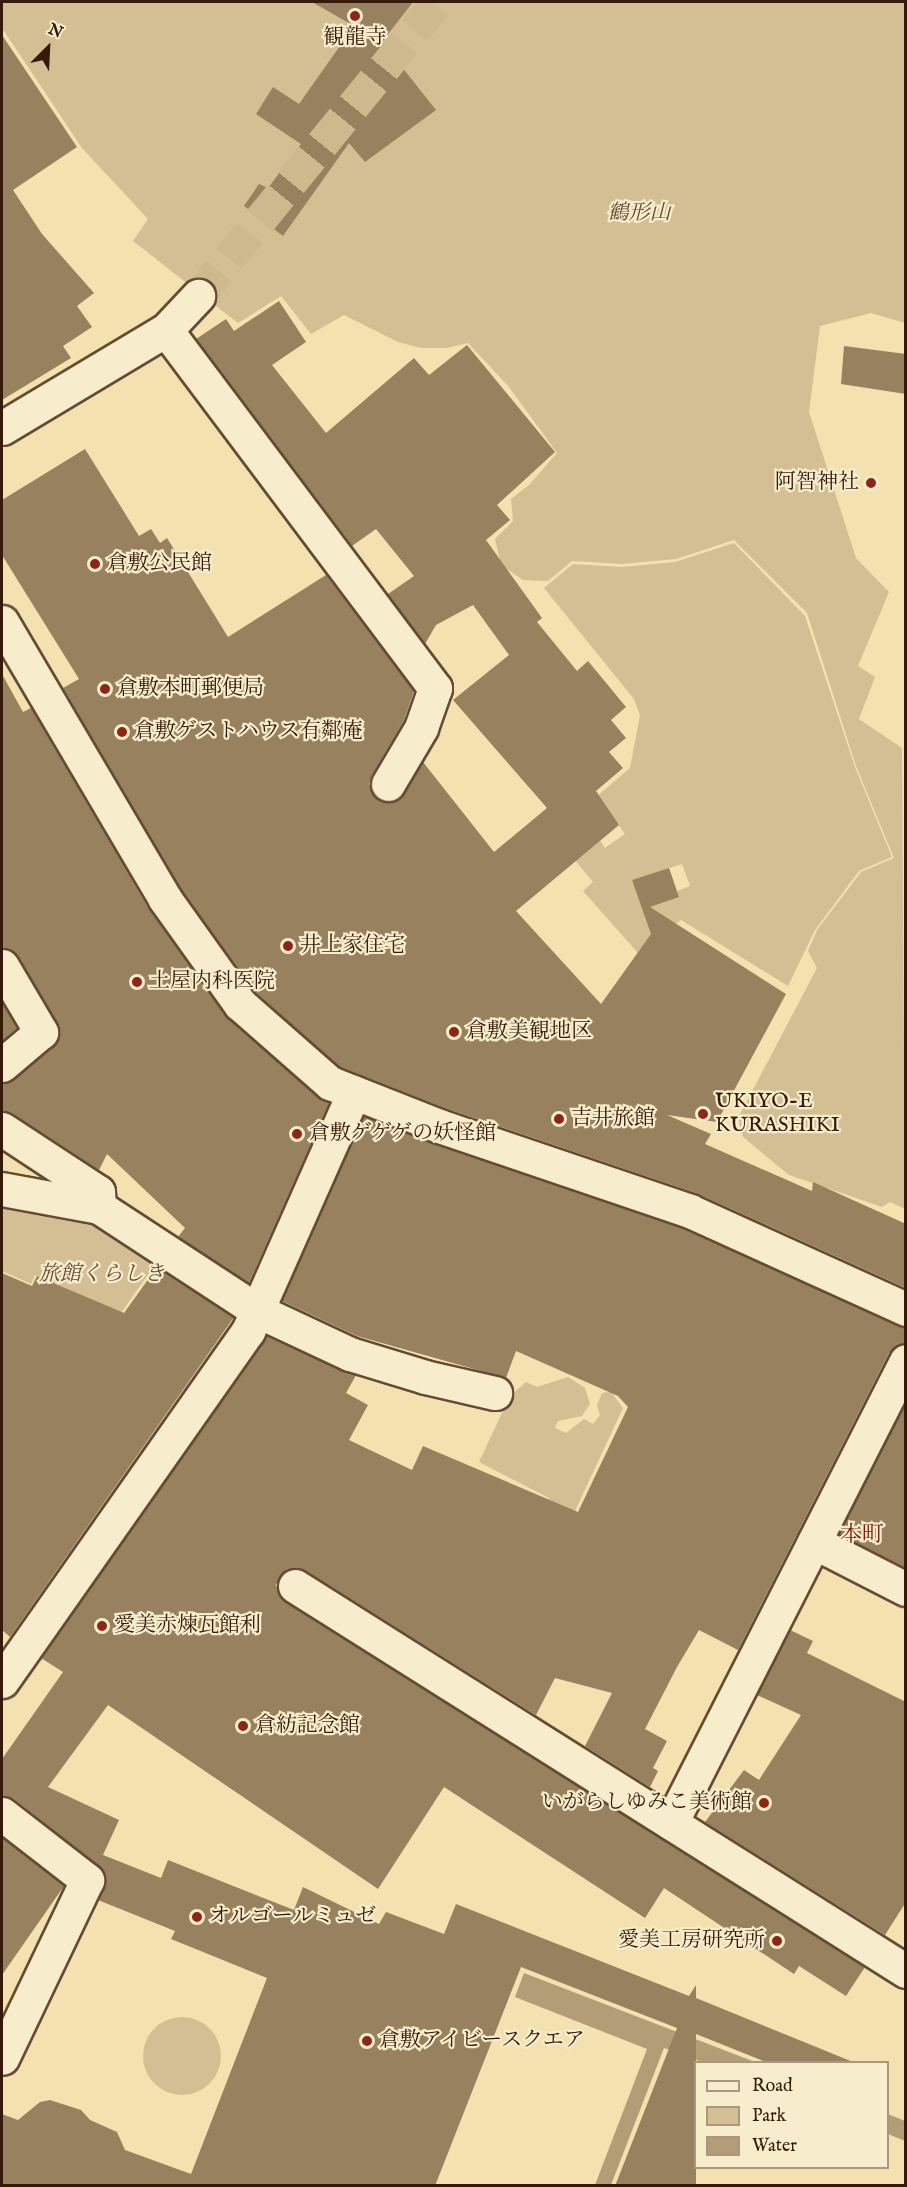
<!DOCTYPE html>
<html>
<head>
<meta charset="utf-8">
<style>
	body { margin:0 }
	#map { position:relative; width:907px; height:2187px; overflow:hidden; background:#f3e1b0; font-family:"IM FELL English","Noto Serif JP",serif }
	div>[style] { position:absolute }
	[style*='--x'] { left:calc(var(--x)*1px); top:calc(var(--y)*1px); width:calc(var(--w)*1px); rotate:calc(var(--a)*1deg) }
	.green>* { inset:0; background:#d3bf93 }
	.round { border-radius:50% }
	.water>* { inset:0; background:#b39d77 }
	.building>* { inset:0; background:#98815f }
	.minor-tunnel>* { height:33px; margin-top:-16.5px; transform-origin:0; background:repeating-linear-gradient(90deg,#cdb98e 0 33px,transparent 0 49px) }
	.roads { filter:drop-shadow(2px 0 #654b32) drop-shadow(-2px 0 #654b32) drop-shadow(0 2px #654b32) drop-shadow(0 -2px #654b32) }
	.minor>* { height:33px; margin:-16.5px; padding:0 16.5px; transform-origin:16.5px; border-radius:16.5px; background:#f7eccc }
	.dots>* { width:16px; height:16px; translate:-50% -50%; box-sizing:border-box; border:3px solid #f7eccc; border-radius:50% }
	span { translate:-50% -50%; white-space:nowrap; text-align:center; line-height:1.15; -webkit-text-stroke:4.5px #f7eccc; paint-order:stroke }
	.poi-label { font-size:21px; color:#361908 }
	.right { translate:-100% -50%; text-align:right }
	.left { translate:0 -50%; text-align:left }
	.park-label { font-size:21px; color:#654b32; font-style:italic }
	.neighbourhood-label { font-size:22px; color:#7a1f14 }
	.frame { position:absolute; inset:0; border:3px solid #361908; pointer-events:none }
	.legend { position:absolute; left:694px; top:2061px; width:195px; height:108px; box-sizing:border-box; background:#f7eccc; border:2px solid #aa987e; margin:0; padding:8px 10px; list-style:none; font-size:18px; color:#361908 }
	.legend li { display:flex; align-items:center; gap:12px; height:30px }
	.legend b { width:30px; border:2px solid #aa987e }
	.north { position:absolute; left:18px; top:18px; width:60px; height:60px; -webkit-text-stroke:4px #f7eccc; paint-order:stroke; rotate:24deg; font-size:16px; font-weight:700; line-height:24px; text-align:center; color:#361908 }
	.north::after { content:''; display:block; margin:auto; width:21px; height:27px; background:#361908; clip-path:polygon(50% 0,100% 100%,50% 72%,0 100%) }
</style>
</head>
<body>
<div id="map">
	<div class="green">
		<i style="clip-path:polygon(2px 2px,905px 2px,905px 323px,871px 313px,820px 326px,809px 412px,856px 558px,889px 592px,858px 666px,875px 677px,859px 719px,902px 748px,905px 1209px,890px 1202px,882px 1207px,789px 1175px,743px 1137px,738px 1118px,817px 968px,808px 951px,817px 930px,861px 872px,894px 858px,856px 766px,807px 613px,734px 540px,676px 559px,622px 564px,572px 561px,548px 581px,523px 580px,501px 565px,495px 539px,513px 521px,511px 499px,529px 485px,557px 453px,509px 387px,468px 343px,447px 348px,421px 348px,398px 342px,344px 315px,311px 334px,281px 296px,238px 323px,133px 241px,148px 219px,82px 148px,2px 28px)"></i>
		<i style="clip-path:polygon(evenodd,734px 543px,805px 616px,855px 767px,892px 857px,859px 871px,815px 930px,788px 986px,681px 920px,638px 953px,583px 891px,593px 882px,553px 834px,630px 768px,640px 715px,634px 699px,544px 588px,573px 564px,622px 567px,675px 562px,734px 543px,613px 817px,625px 834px,605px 848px,593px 830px,613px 817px,734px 543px,682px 864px,690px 886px,677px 891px,679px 897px,643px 909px,632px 880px,682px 864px)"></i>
		<i style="clip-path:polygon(2px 1197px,78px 1214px,154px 1266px,100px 1343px,68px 1289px,35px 1275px,31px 1284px,2px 1271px)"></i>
		<i style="clip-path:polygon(568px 1377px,585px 1388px,590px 1404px,582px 1416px,558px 1421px,555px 1428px,566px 1433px,584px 1419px,593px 1424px,600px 1415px,597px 1405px,602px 1393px,611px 1392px,623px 1408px,569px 1524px,547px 1512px,549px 1498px,479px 1462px,510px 1396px,526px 1382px,537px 1387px)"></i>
		<i class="round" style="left:143px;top:2017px;width:78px;height:78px"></i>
	</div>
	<div class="water">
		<i style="clip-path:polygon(524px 1973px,755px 2062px,702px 2062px,664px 2048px,611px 2185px,595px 2185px,647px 2049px,515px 1997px)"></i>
		<i style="clip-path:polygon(888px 2114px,905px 2121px,905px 2141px,888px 2134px)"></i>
	</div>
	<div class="building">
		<i style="clip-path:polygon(312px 2px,413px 2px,382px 42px,436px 110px,365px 162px,349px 143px,283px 236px,244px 206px,259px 184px,268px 188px,301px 144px,256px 114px,273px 87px,299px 104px,354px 26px)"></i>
		<i style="clip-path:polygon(2px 35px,77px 147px,13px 190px,42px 234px,94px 293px,77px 306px,92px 327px,63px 346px,71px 358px,2px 400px)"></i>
		<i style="clip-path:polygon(279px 301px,306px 342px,272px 365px,326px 433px,414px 358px,429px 375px,467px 345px,555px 452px,497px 505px,510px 520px,486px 540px,542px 618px,537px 622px,577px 671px,588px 661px,626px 707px,611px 720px,626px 738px,609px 752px,623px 768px,596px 791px,619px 825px,516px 911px,601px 1004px,651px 934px,632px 880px,669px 868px,679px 897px,650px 907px,786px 994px,717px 1122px,667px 1115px,711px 1134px,705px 1144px,812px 1191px,813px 1182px,906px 1224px,906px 1288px,696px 1193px,445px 1108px,340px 1067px,254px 991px,181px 889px,63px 688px,79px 679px,2px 555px,2px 500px,85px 449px,139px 536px,151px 529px,160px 543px,167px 538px,228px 637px,326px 575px,414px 691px,404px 720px,372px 775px,369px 784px,378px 800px,398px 800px,423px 762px,494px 852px,547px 808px,453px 700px,509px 655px,473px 605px,436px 625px,425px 644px,388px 594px,414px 576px,376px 529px,352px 546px,196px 339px,226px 319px,234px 331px)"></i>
		<i style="clip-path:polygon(844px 346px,906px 354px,906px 394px,841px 384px)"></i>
		<i style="clip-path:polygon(2px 674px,23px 712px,31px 708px,149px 909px,225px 1015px,329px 1103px,249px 1283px,178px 1237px,185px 1228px,107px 1154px,99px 1170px,12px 1113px,2px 1111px,2px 1083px,14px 1079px,53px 1046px,60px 1031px,18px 956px,2px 947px)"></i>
		<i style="clip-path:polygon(2px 1002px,17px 1028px,2px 1041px)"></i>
		<i style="clip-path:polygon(364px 1116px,683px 1228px,906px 1327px,906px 1342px,889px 1353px,738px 1650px,699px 1630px,677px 1667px,645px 1729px,667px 1741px,653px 1768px,658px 1771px,650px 1787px,585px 1746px,612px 1693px,555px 1678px,536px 1715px,305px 1570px,287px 1569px,276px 1585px,285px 1602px,865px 1967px,846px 1996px,799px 1966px,794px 1974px,664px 1888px,645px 1918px,444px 1787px,378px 1889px,108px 1705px,48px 1787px,119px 1820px,103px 1855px,161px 1878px,168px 1860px,294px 1910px,303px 1887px,379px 1924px,386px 1912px,444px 1934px,456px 1904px,689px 1996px,696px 1985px,696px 1998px,853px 2062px,766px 2062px,696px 2034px,696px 2186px,615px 2186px,677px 2028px,521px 1967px,435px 2186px,2px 2186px,2px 2114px,18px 2120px,40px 2102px,50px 2100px,81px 2110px,90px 2120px,117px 2132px,125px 2150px,191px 2174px,267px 1978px,171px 1939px,175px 1931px,98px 1900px,106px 1880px,99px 1866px,14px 1799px,2px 1796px,2px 1759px,63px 1672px,41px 1658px,266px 1336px,356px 1375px,346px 1393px,368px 1405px,349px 1440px,412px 1470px,423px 1446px,578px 1512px,628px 1407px,618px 1396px,516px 1351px,506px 1378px,357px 1336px,282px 1301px)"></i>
		<i style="clip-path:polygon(157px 1267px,234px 1317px,10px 1637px,2px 1630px,2px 1273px,32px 1286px,37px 1276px,124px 1313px)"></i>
		<i style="clip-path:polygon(906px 1403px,906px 1568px,839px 1534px)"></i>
		<i style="clip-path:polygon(790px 1630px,813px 1641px,807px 1653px,906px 1702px,906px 1902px,885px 1935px,705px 1822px,744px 1770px,759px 1780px,801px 1715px,757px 1695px)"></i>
		<i style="clip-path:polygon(2px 1837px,64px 1886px,2px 1975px)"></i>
	</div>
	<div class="minor-tunnel">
		<i style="--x:198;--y:296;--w:380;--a:-50.8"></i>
	</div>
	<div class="roads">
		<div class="minor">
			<i style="--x:166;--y:330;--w:448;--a:53.1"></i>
			<i style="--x:435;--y:688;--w:42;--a:109.3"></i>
			<i style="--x:421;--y:728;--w:65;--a:120.5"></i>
			<i style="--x:2;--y:428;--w:191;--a:-30.9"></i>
			<i style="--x:166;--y:330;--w:47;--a:-46.7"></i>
			<i style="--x:2;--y:622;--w:321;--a:59.5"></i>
			<i style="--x:165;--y:899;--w:129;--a:54.5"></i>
			<i style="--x:240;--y:1004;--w:120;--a:41.3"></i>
			<i style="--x:330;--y:1083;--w:117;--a:21.5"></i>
			<i style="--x:439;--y:1126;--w:265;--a:18.7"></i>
			<i style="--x:690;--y:1211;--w:237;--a:24.4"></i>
			<i style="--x:2;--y:966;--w:77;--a:59.4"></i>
			<i style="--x:41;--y:1032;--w:51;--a:139.8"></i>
			<i style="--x:2;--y:1129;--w:115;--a:33.3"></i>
			<i style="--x:98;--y:1192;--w:15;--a:86"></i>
			<i style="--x:99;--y:1207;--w:190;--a:33.2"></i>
			<i style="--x:258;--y:1311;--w:102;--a:25.1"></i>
			<i style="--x:350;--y:1354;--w:78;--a:17"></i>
			<i style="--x:425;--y:1377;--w:72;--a:12.9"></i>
			<i style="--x:2;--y:1189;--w:99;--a:10.5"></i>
			<i style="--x:814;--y:1542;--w:103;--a:27.1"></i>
			<i style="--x:295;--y:1586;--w:722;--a:32.22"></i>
			<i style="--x:2;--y:1681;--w:428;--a:-54.9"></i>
			<i style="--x:248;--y:1331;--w:261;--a:-66.1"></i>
			<i style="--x:2;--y:1814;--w:108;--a:37.8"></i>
			<i style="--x:87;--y:1880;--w:197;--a:115.5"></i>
			<i style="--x:671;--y:1823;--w:518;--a:-63.04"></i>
		</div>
	</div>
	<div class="dots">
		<i style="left:355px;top:16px;background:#8f2418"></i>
		<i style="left:871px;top:483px;background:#8f2418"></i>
		<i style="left:95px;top:564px;background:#8f2418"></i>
		<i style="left:105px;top:689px;background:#8f2418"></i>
		<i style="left:122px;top:732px;background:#8f2418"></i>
		<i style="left:288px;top:946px;background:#8f2418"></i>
		<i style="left:137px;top:982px;background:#8f2418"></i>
		<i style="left:454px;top:1032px;background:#8f2418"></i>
		<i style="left:703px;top:1114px;background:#8f2418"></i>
		<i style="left:559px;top:1119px;background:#8f2418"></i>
		<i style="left:297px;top:1134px;background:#8f2418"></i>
		<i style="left:102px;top:1626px;background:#8f2418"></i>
		<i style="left:243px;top:1726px;background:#8f2418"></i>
		<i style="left:764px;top:1803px;background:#8f2418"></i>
		<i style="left:197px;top:1917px;background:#8f2418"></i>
		<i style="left:777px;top:1941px;background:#8f2418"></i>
		<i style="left:367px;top:2041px;background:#8f2418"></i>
	</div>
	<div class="poi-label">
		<span style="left:355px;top:38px">観龍寺</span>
		<span class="right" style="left:859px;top:483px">阿智神社</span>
		<span class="left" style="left:107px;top:564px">倉敷公民館</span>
		<span class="left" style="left:117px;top:689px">倉敷本町郵便局</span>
		<span class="left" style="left:134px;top:732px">倉敷ゲストハウス有鄰庵</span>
		<span class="left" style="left:300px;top:946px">井上家住宅</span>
		<span class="left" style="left:149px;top:982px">土屋内科医院</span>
		<span class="left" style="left:466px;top:1032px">倉敷美観地区</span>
		<span class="left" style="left:715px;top:1114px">UKIYO-E<br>KURASHIKI</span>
		<span class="left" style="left:571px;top:1119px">吉井旅館</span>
		<span class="left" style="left:309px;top:1134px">倉敷ゲゲゲの妖怪館</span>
		<span class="left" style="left:114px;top:1626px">愛美赤煉瓦館利</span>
		<span class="left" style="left:255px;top:1726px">倉紡記念館</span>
		<span class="right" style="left:752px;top:1803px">いがらしゆみこ美術館</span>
		<span class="left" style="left:209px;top:1917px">オルゴールミュゼ</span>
		<span class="right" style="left:765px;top:1941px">愛美工房研究所</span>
		<span class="left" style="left:379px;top:2041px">倉敷アイビースクエア</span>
	</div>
	<div class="park-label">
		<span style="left:639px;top:214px">鶴形山</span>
		<span style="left:102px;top:1275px">旅館くらしき</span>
	</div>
	<div class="neighbourhood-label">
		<span style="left:862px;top:1536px">本町</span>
	</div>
	<div class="frame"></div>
	<ul class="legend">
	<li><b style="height:8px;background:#f7eccc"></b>Road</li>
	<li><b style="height:16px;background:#d3bf93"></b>Park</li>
	<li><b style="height:16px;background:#b39d77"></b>Water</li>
	</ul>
	<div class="north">N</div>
</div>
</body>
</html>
